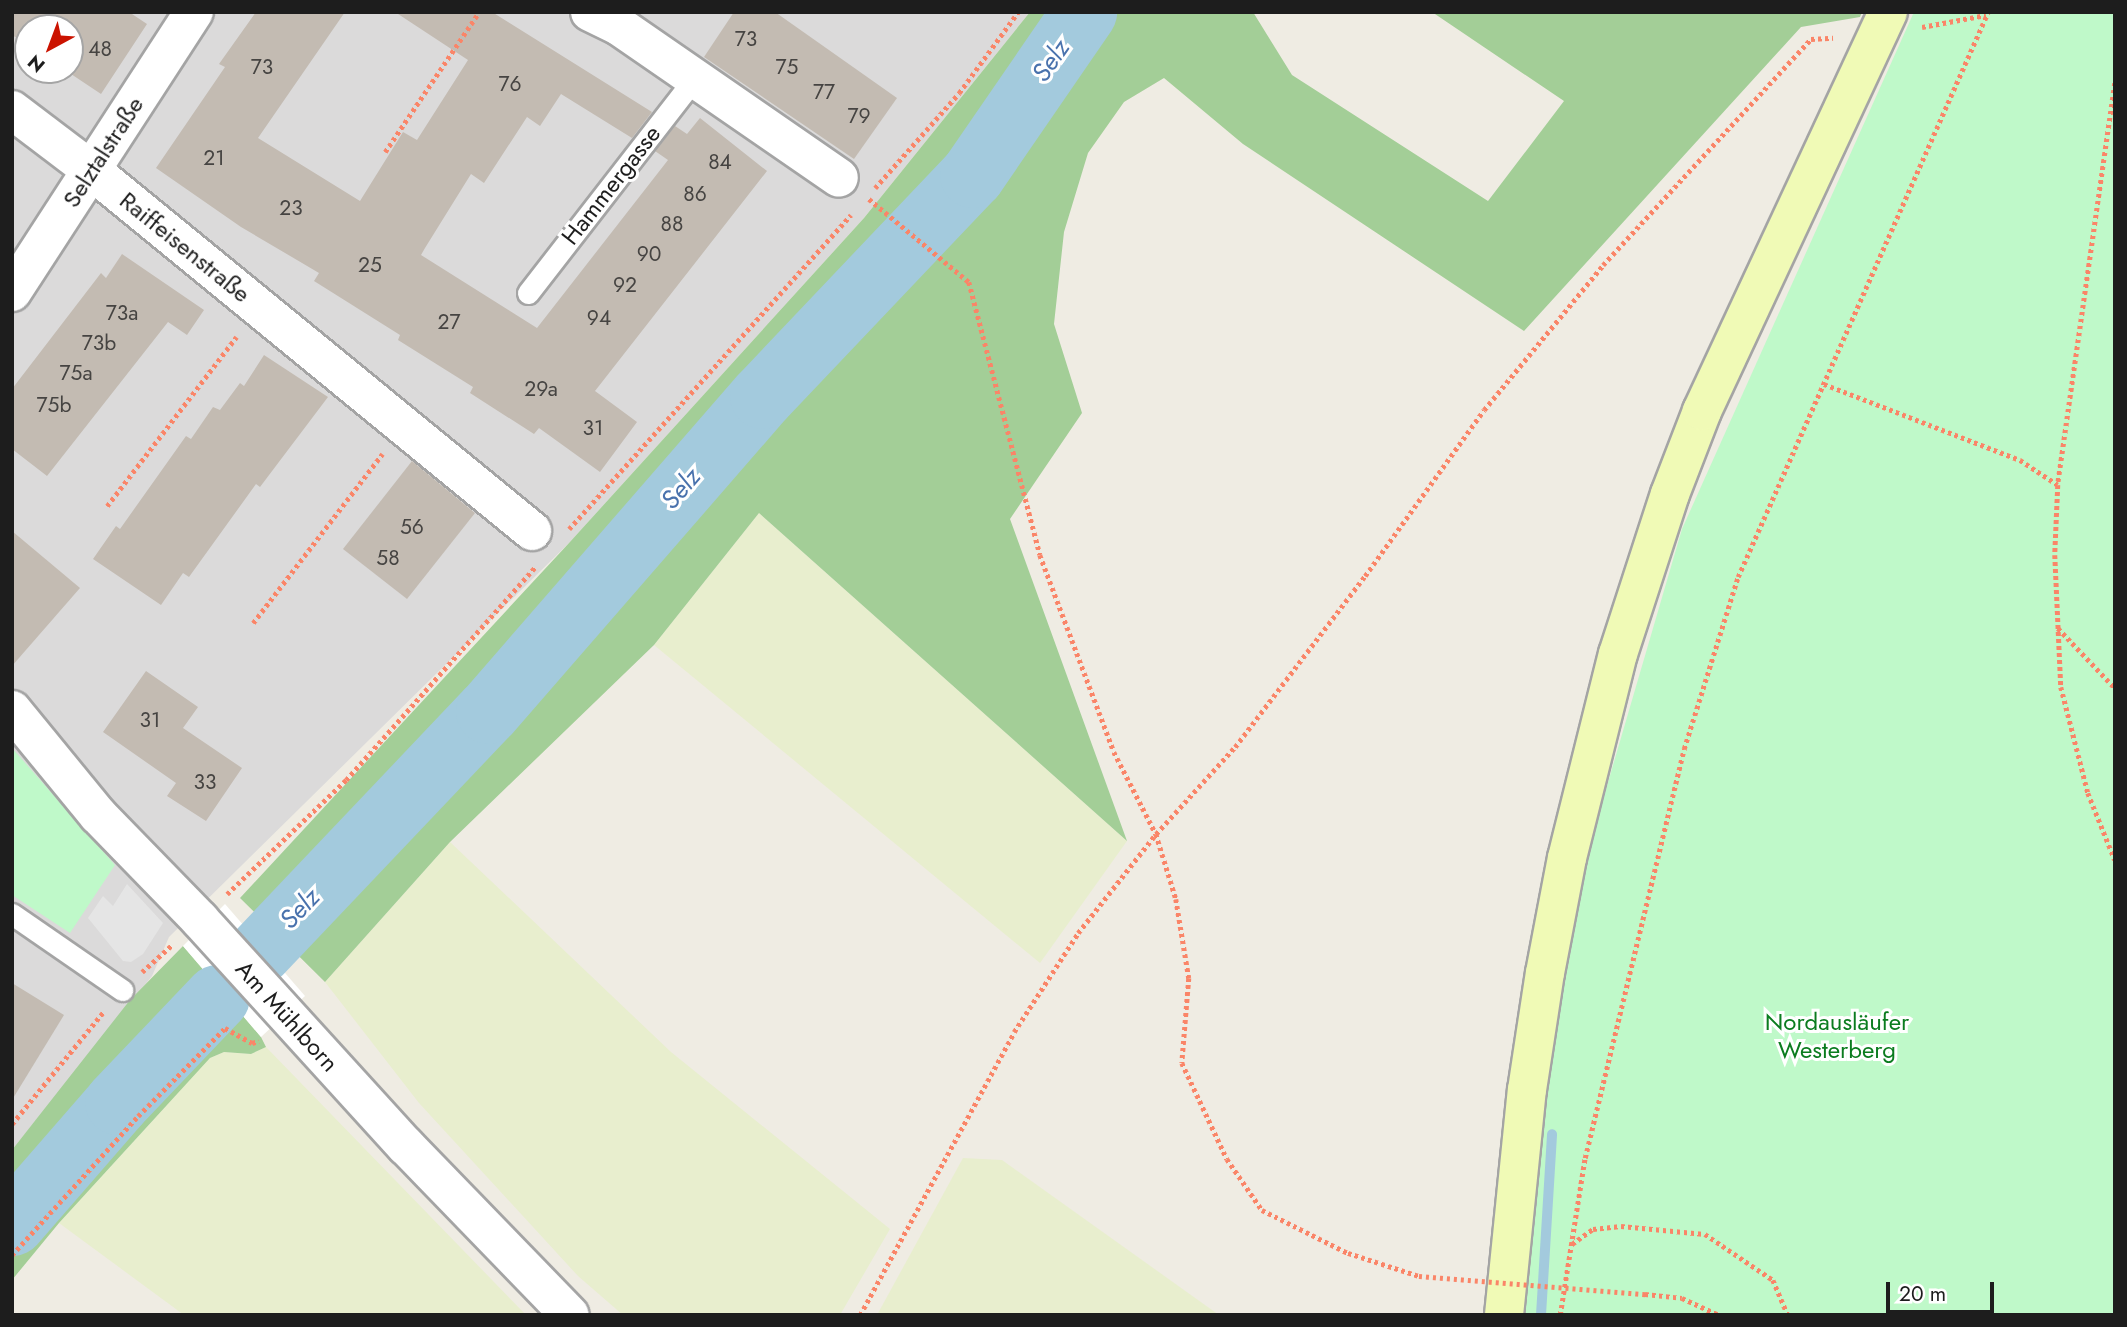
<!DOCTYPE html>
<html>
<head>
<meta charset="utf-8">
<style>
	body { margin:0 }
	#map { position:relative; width:2127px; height:1327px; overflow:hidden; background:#efece3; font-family:Jost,sans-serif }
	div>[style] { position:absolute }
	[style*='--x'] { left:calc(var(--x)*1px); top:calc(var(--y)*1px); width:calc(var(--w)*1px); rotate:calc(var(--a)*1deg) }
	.residential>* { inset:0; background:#dbdada }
	.farmland>* { inset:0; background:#e8eece }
	.forest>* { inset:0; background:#a3ce97 }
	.park>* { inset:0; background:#bff9c9 }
	.parking>* { inset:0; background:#e5e5e5 }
	.pier>* { inset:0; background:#fff }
	.stream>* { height:10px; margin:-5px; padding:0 5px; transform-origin:5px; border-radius:5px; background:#a3cadd }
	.river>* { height:65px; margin:-32.5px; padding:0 32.5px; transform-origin:32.5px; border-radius:32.5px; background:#a3cadd }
	.building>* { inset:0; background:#c3bbb2 }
	.path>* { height:4.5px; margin-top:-2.25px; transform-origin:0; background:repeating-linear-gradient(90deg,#fa8568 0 3.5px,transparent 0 7px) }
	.roads { filter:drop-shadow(2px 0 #a4a4a4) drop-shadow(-2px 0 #a4a4a4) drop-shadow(0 2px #a4a4a4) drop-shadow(0 -2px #a4a4a4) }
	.service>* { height:21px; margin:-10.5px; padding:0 10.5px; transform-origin:10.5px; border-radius:10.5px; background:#fff }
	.minor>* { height:38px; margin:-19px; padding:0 19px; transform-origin:19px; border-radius:19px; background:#fff }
	.secondary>* { height:38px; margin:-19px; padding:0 19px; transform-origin:19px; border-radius:19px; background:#f0fab6 }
	.path-bridge>* { height:4.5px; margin-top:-2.25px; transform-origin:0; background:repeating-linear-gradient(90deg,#fa8568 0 3.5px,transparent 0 7px) }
	span { translate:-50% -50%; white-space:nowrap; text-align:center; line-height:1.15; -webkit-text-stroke:6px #fff; paint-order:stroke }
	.number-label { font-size:21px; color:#464442 }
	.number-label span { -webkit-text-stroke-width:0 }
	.street-label { font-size:24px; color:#1d1d1d }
	.park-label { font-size:24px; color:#0b7c1f }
	.water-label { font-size:26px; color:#4972ad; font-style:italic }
	.frame { position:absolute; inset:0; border:14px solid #1d1d1d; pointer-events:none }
	.north { position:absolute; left:14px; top:14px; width:70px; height:70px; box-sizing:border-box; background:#fff; border:2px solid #a5a5a5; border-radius:50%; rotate:221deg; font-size:19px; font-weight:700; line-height:28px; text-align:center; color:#1d1d1d }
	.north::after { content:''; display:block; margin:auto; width:24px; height:32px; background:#cb1300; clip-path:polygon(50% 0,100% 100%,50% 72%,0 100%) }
	.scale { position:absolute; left:1886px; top:1282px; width:108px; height:32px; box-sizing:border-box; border:4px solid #1d1d1d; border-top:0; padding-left:9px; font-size:21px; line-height:24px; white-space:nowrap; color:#1d1d1d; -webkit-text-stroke:5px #fff; paint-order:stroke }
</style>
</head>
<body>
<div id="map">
	<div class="residential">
		<i style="clip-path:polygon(evenodd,12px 12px,1030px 12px,864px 218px,569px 543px,169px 937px,152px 976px,12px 1150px,12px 12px,28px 28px,70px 28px,70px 70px,28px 70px,28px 28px)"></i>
	</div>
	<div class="farmland">
		<i style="clip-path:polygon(759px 513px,1127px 841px,1040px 963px,654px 645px)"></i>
		<i style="clip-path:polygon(450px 842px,671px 1052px,890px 1229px,840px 1315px,623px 1315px,578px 1276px,419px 1103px,325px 982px)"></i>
		<i style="clip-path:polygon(266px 1047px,526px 1315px,184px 1315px,59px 1223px,210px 1058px,224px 1052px,251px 1054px)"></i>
		<i style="clip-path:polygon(963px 1158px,1002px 1160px,1219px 1315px,877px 1315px)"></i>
	</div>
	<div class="forest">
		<i style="clip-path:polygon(1030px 12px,1253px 12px,1292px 75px,1488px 201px,1564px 101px,1432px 12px,1862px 12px,1860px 17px,1801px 27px,1524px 331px,1243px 144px,1164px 78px,1124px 102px,1088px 153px,1064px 232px,1054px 324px,1082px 413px,1010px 519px,1127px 841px,759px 513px,654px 645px,450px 842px,325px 982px,240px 898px,569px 543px,864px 218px)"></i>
		<i style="clip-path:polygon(183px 946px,261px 1037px,266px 1047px,251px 1054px,224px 1052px,210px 1058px,59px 1223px,12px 1280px,12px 1150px,130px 1000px)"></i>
	</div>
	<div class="park">
		<i style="clip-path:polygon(1914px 12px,2115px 12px,2115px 1315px,1525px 1315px,1527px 1255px,1545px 1093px,1585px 861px,1682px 529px)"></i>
		<i style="clip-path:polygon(12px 748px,115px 865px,70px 933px,12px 895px)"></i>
	</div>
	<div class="parking">
		<i style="clip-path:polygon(127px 884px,163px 923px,143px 954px,131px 962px,123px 961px,88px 918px,103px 896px,113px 906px)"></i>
	</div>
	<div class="pier">
		<i style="clip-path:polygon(225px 904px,305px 996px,261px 1037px,183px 946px)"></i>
	</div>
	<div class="stream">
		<i style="--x:1541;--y:1315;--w:181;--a:-86.5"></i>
	</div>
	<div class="river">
		<i style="--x:259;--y:952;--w:332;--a:-46.5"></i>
		<i style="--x:488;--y:711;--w:417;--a:-49"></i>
		<i style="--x:762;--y:396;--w:305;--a:-46.5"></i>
		<i style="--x:972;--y:175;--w:198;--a:-55.5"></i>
		<i style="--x:12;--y:1223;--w:160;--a:-49"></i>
		<i style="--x:117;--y:1102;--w:145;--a:-46.4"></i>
	</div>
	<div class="building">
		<i style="clip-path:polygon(12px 12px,129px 12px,147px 24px,101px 94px,65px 70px,70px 70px,70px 28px,28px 28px,28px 45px,12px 35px)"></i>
		<i style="clip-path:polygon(256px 12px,345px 12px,258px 138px,360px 201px,403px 132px,417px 140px,468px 60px,395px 12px,492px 12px,652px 112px,632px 138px,561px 94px,540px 126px,527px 117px,484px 183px,471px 174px,425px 248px,421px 255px,537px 328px,668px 160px,655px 151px,675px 126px,687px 134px,700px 118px,767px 171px,595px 391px,637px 422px,600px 472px,539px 428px,534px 434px,470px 393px,473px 387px,398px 340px,400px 335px,314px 281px,319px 273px,241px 227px,156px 168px,225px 67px,219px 64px)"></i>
		<i style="clip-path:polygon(734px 12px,775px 12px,897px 98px,854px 159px,704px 57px)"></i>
		<i style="clip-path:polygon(122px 254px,204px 310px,187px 335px,168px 322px,47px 476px,12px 449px,12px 389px,101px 273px,106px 278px)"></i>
		<i style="clip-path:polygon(264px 355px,328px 397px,260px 487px,256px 484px,189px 577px,183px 573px,161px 605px,93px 559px,116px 526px,120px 529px,186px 436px,191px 439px,213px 407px,220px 410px,240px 383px,244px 386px)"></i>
		<i style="clip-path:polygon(412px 461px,475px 513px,407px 599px,343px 549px)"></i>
		<i style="clip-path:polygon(12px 531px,80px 588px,12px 666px)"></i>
		<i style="clip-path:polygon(146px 671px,198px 707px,183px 728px,242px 768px,206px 821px,167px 796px,176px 783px,103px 732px)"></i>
		<i style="clip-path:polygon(12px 983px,64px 1015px,12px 1100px)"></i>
	</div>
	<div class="path">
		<i style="--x:1922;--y:27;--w:65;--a:-10.6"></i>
		<i style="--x:2115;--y:83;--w:406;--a:98.1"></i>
		<i style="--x:2058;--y:485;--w:70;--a:92.5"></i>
		<i style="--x:2055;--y:555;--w:132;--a:87.4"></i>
		<i style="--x:2061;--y:687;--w:109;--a:75.7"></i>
		<i style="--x:2088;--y:793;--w:72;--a:68.1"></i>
		<i style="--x:385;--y:152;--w:169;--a:-56.1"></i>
		<i style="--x:875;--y:188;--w:127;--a:-48.5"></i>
		<i style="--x:959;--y:93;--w:100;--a:-53.9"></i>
		<i style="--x:869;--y:199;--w:130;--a:39.7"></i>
		<i style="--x:969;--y:282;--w:282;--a:75.4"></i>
		<i style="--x:1040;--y:555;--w:210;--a:69.4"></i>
		<i style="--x:1114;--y:752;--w:92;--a:62.9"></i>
		<i style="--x:1156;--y:834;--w:68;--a:72.9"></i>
		<i style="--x:1176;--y:899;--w:80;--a:80.7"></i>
		<i style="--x:1189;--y:978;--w:85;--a:94.7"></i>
		<i style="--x:1182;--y:1063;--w:106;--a:64.9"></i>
		<i style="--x:1227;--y:1159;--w:62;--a:55.5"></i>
		<i style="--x:1262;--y:1210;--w:96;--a:26.6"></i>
		<i style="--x:1348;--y:1253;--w:75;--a:17.9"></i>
		<i style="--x:1824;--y:384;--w:210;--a:21.2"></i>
		<i style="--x:2020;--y:460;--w:45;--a:33.3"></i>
		<i style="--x:107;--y:506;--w:213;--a:-52.6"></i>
		<i style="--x:569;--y:529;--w:422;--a:-48.1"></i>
		<i style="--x:253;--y:623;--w:213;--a:-52.6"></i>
		<i style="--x:2058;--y:628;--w:83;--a:46.5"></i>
		<i style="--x:227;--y:894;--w:165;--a:-43.8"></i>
		<i style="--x:346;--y:780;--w:285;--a:-48.4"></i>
		<i style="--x:142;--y:972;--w:40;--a:-42"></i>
		<i style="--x:12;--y:1124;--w:146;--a:-50.8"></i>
		<i style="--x:1572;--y:1244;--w:26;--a:-36"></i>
		<i style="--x:1593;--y:1229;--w:28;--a:-6"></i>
		<i style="--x:1621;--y:1226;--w:84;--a:5.4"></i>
		<i style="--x:1705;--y:1234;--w:82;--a:34.1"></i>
		<i style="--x:1773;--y:1280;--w:38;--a:67"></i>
		<i style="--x:12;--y:1255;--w:188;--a:-47.8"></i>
		<i style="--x:138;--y:1116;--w:124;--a:-45.3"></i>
		<i style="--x:225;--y:1028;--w:31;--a:29"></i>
		<i style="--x:252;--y:1043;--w:7;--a:-16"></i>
		<i style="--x:1645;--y:1294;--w:37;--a:6"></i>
		<i style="--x:1682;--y:1298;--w:41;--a:24.7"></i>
		<i style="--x:860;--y:1315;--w:322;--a:-61.4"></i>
		<i style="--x:1014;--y:1032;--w:118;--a:-57.1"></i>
		<i style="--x:1078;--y:933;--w:126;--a:-51.8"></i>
		<i style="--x:1156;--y:834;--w:118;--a:-47.8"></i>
		<i style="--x:1235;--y:747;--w:215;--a:-52.8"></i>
		<i style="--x:1365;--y:576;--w:204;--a:-54.4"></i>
		<i style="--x:1484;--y:410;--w:188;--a:-50.6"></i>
		<i style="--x:1603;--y:265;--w:307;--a:-47.4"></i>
		<i style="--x:1811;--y:39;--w:22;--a:-3"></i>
		<i style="--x:1560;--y:1315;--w:159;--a:-81"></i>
		<i style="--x:1585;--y:1158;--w:421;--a:-76.4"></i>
		<i style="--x:1684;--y:749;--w:180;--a:-72.6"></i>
		<i style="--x:1738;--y:577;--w:618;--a:-66.13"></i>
	</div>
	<div class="roads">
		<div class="service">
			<i style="--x:528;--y:293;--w:272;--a:-52.2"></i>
			<i style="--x:12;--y:914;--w:134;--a:34.6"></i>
		</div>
		<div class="minor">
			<i style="--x:590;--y:12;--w:32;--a:26"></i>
			<i style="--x:619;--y:26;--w:267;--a:34.6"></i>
			<i style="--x:12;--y:110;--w:99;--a:37.2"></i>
			<i style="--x:91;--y:170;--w:570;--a:39.3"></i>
			<i style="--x:12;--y:292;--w:334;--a:-57"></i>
			<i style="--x:12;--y:710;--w:136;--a:50.7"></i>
			<i style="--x:98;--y:815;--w:146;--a:45.8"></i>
			<i style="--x:200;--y:920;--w:306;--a:47.7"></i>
			<i style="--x:406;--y:1146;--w:235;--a:45.9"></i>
		</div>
		<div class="secondary">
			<i style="--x:1504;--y:1315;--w:226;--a:-84.2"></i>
			<i style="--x:1527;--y:1090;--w:118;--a:-81.3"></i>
			<i style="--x:1545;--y:973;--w:117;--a:-79.2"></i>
			<i style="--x:1567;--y:858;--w:210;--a:-76"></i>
			<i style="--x:1618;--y:654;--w:168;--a:-72"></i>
			<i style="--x:1670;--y:494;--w:89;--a:-68.9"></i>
			<i style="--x:1702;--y:411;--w:440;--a:-65"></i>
		</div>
	</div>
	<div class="path-bridge">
		<i style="--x:1419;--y:1276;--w:227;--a:4.6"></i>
	</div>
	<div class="number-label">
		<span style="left:746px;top:39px">73</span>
		<span style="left:100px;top:49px">48</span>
		<span style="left:262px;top:67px">73</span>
		<span style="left:787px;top:67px">75</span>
		<span style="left:510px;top:84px">76</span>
		<span style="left:824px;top:92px">77</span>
		<span style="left:859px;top:116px">79</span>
		<span style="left:214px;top:158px">21</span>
		<span style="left:720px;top:162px">84</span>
		<span style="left:695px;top:194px">86</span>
		<span style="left:291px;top:208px">23</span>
		<span style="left:672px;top:224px">88</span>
		<span style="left:649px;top:254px">90</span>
		<span style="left:370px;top:265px">25</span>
		<span style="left:625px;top:285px">92</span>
		<span style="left:122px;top:313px">73a</span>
		<span style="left:599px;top:318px">94</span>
		<span style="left:449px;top:322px">27</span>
		<span style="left:99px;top:343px">73b</span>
		<span style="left:76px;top:373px">75a</span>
		<span style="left:541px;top:389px">29a</span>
		<span style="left:54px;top:405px">75b</span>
		<span style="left:593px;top:428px">31</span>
		<span style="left:412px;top:527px">56</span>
		<span style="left:388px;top:558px">58</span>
		<span style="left:150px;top:720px">31</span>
		<span style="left:205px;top:782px">33</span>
	</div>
	<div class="street-label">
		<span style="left:103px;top:152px;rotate:-57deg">Selztalstraße</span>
		<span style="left:611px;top:185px;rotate:-52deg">Hammergasse</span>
		<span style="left:185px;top:247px;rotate:39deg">Raiffeisenstraße</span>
		<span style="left:287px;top:1016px;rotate:48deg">Am Mühlborn</span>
	</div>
	<div class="park-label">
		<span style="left:1837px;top:1036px">Nordausläufer<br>Westerberg</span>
	</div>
	<div class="water-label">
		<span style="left:1051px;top:61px;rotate:-55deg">Selz</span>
		<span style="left:681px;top:489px;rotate:-49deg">Selz</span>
		<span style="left:300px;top:909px;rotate:-46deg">Selz</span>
	</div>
	<div class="frame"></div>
	<div class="north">N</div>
	<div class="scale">20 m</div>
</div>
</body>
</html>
